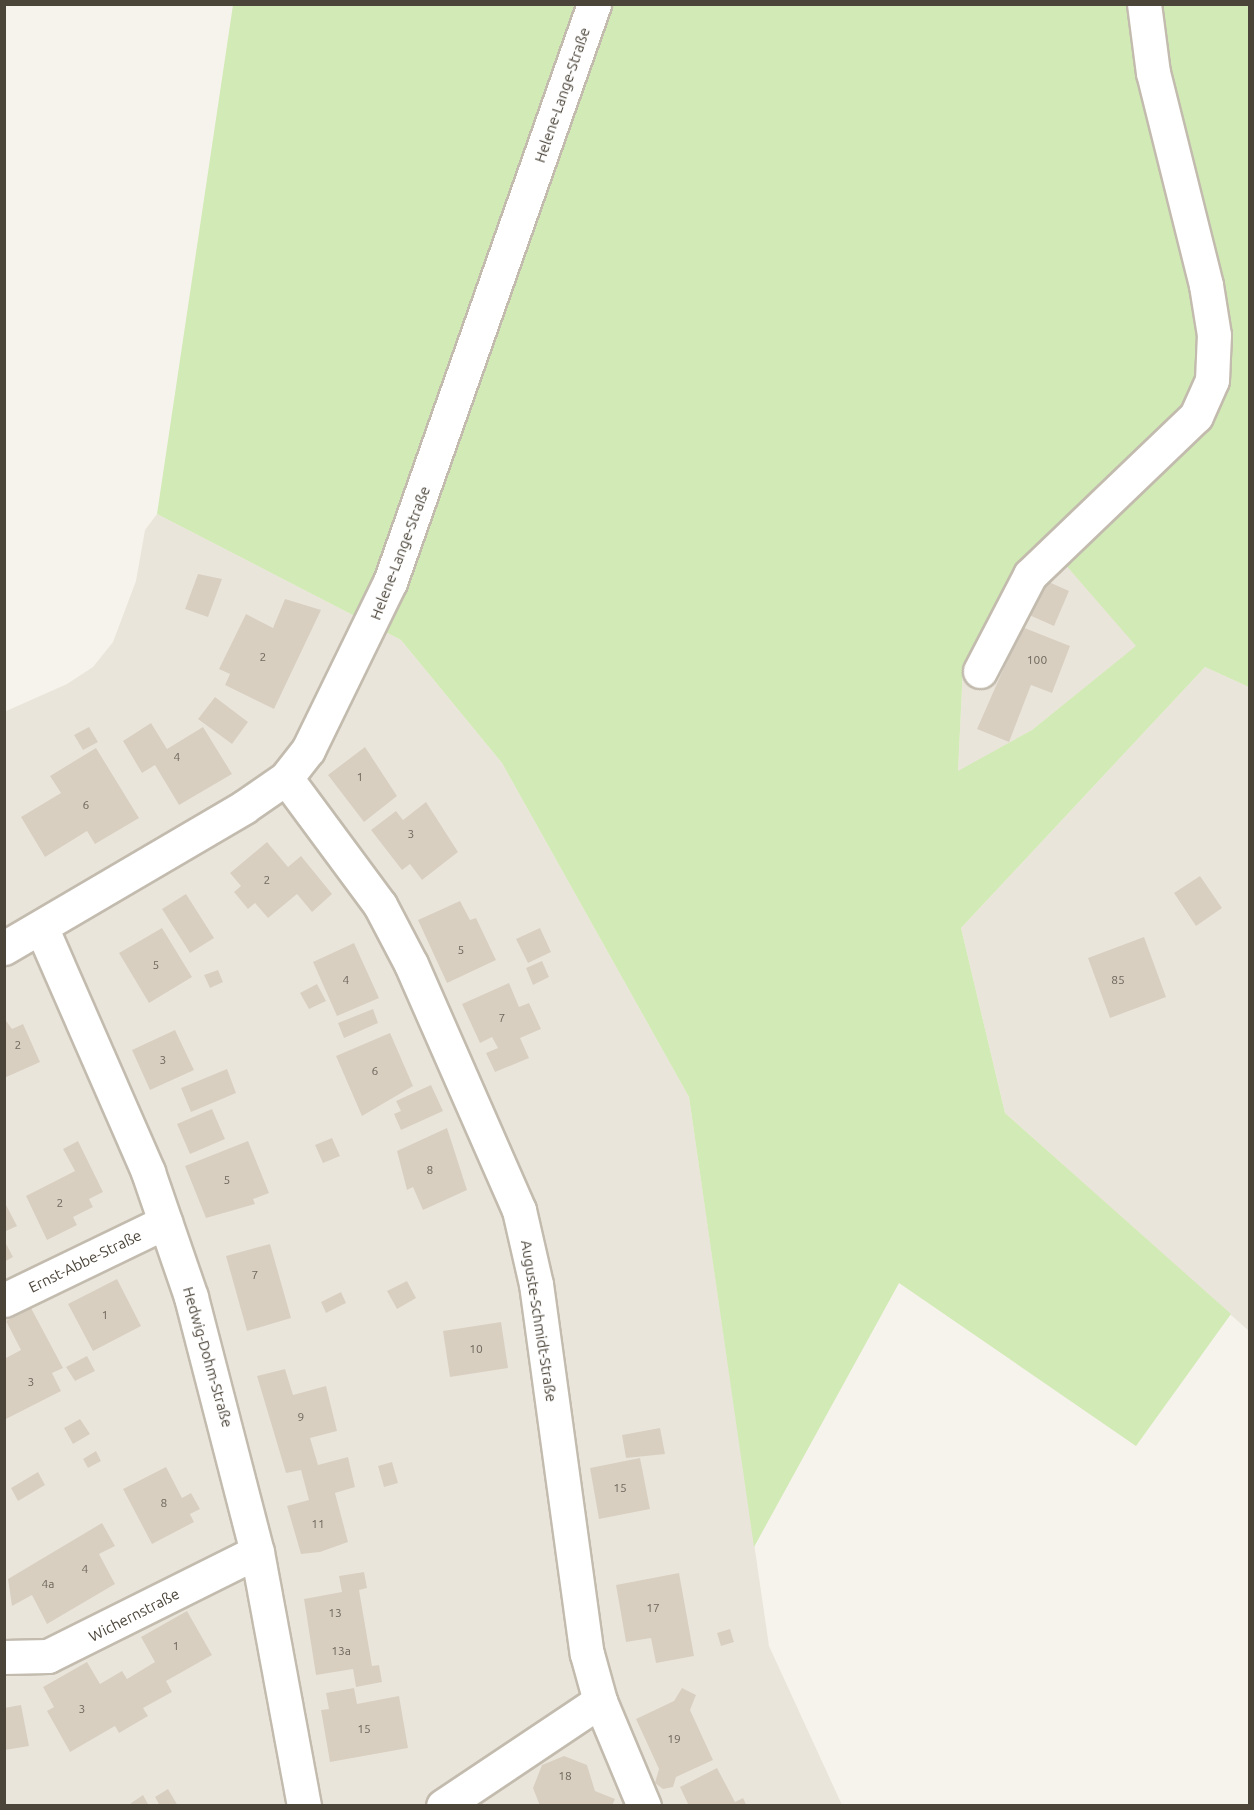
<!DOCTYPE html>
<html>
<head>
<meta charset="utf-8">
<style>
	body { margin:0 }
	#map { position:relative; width:1254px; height:1810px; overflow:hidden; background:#f6f3ec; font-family:Ubuntu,sans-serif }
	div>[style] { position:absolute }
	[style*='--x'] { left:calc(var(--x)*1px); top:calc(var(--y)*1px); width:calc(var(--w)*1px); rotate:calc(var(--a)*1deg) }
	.residential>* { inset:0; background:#eae5da }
	.green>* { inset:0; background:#d2eab5 }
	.building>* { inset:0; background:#d8cfc1 }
	.roads { filter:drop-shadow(2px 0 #c2bbae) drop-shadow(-2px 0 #c2bbae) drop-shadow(0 2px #c2bbae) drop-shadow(0 -2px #c2bbae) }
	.minor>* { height:33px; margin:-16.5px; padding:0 16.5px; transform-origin:16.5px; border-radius:16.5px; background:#fff }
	span { translate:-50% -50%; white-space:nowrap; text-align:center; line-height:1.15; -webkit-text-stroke:4.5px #fff; paint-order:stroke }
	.number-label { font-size:12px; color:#6e675b }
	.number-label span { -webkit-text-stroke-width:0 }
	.street-label { font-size:15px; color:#4b4439 }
	.frame { position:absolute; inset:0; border:6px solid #4b4439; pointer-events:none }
</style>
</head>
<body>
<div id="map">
	<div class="residential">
		<i style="clip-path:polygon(157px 514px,401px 640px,502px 763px,689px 1097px,769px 1646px,842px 1805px,5px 1805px,4px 712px,67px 684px,93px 667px,113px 642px,136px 581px,145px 530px)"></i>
		<i style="clip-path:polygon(1044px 540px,1137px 646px,1032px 730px,958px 772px,963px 668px)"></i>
		<i style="clip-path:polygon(1205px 667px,1249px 687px,1249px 1331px,1005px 1113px,961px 928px)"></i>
	</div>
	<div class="green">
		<i style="clip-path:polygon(evenodd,233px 5px,1249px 5px,1249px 687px,1205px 667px,961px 928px,1005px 1113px,1231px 1314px,1136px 1446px,899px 1283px,754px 1547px,689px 1097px,502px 763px,401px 640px,157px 514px,233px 5px,1044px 540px,1136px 646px,1032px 730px,958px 771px,963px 668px,1044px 540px)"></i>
	</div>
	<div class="building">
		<i style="clip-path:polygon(198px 574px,222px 579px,208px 617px,185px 609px)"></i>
		<i style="clip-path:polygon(1042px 579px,1069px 591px,1054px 626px,1027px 614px)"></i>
		<i style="clip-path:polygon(285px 599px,321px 610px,274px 709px,225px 685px,230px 674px,219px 669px,246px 614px,273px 628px)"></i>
		<i style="clip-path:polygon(1022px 627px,1070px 646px,1052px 693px,1031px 685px,1009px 742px,977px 729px)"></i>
		<i style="clip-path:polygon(215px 697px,248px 722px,232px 744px,198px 719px)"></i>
		<i style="clip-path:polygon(151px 723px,167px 749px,203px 727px,232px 774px,179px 805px,155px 765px,142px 773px,123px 741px)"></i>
		<i style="clip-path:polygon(89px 727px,98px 742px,83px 750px,74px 735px)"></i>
		<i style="clip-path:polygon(365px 747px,397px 796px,364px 822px,328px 775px)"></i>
		<i style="clip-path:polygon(96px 748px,139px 818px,95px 844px,87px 831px,45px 857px,21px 817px,61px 793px,50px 776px)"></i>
		<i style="clip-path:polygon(426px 802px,458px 852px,422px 880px,410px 864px,402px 870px,371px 830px,396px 811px,403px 820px)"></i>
		<i style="clip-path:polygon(267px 842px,288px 867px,301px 856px,332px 894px,312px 912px,297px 894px,268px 918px,255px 903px,248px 909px,234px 892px,241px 886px,230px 873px)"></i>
		<i style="clip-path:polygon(1200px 876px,1222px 908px,1196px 926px,1174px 893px)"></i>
		<i style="clip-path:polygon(186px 894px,214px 938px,190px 953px,162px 909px)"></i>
		<i style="clip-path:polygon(460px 901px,470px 920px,476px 918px,496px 960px,447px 983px,418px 920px)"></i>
		<i style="clip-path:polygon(162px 928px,192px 977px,149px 1003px,119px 953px)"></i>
		<i style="clip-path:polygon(540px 928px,551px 952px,528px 963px,516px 939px)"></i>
		<i style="clip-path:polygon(1144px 937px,1166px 997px,1110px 1018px,1088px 958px)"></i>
		<i style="clip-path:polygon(354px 943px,379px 998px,337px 1016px,313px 962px)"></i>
		<i style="clip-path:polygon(542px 961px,549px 977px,533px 985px,526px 968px)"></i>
		<i style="clip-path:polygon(218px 970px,223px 982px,210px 988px,204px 975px)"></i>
		<i style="clip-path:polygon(509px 983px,519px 1007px,529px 1003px,541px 1029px,520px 1038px,529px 1058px,495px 1072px,486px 1053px,498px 1048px,492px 1037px,480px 1043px,462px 1004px)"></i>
		<i style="clip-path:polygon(317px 984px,326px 1001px,309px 1009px,300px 993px)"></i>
		<i style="clip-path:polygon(373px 1009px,378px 1023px,344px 1038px,338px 1023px)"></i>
		<i style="clip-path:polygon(4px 1018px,12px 1029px,23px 1024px,40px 1062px,4px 1078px)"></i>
		<i style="clip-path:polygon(175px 1030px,194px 1070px,150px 1090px,132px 1050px)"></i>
		<i style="clip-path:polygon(390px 1033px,413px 1086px,362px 1116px,336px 1056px)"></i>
		<i style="clip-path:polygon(227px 1069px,236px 1093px,191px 1112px,181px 1088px)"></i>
		<i style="clip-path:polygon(431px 1085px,443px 1111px,401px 1130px,394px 1114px,401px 1111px,396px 1101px)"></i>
		<i style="clip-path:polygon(212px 1109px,225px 1139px,190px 1154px,177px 1124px)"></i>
		<i style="clip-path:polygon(447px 1128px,467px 1190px,423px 1210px,413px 1187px,407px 1190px,397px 1151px)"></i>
		<i style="clip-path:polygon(332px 1138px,340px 1156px,323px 1163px,315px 1145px)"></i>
		<i style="clip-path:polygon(78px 1141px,103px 1192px,89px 1199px,93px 1207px,73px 1217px,77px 1225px,47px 1240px,26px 1196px,75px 1171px,63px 1149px)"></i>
		<i style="clip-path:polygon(248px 1141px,269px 1193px,253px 1199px,255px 1204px,206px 1218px,185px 1166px)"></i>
		<i style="clip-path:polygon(4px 1201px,17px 1226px,4px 1232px)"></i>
		<i style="clip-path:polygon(4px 1240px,13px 1257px,4px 1262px)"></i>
		<i style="clip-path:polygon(270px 1244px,291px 1318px,247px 1331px,226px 1256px)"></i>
		<i style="clip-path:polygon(117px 1279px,141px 1326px,93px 1351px,68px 1304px)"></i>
		<i style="clip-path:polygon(407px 1281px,416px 1298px,397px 1309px,387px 1291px)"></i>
		<i style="clip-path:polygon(341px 1292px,346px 1303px,326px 1313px,321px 1302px)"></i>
		<i style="clip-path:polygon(31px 1308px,63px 1368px,52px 1373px,61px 1391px,4px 1420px,4px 1359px,21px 1350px,6px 1321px)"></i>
		<i style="clip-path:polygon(501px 1322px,508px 1368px,450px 1377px,443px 1331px)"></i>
		<i style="clip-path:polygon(87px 1356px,95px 1371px,75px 1381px,66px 1367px)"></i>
		<i style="clip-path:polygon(285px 1369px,293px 1395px,326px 1386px,337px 1431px,310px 1438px,318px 1465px,348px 1457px,355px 1487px,335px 1493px,348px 1542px,320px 1552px,301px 1554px,287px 1506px,309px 1500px,301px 1470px,286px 1473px,257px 1376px)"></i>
		<i style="clip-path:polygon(80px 1419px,90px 1434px,73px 1444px,64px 1428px)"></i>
		<i style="clip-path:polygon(660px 1428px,665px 1454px,626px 1458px,622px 1435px)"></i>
		<i style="clip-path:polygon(96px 1451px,101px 1461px,88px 1468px,83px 1459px)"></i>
		<i style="clip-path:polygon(640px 1458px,650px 1509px,599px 1519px,590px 1468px)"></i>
		<i style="clip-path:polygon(392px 1462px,398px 1483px,384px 1487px,378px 1466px)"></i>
		<i style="clip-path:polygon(166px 1467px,182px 1498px,191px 1493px,200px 1509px,190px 1514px,194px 1522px,152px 1544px,123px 1489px)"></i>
		<i style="clip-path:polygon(38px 1472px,45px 1485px,18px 1501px,11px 1488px)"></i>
		<i style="clip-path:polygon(102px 1523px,115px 1546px,99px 1554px,115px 1584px,47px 1624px,32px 1595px,12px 1606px,8px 1579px)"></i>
		<i style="clip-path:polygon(364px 1572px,367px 1588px,359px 1590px,372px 1666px,379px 1665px,382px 1682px,356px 1687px,353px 1669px,316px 1675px,304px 1599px,342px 1592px,339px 1576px)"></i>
		<i style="clip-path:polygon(679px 1573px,694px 1656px,656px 1663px,651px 1638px,626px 1642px,616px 1585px)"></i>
		<i style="clip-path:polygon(187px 1611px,212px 1655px,166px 1681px,172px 1692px,143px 1708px,148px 1716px,119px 1733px,115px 1726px,70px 1752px,47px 1711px,54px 1707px,43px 1687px,87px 1662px,100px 1684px,122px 1671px,127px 1679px,155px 1662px,141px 1637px)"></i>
		<i style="clip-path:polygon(730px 1629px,734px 1642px,721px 1646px,717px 1633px)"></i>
		<i style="clip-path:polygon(354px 1688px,357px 1704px,399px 1696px,408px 1748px,330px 1762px,321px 1710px,329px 1709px,326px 1693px)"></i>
		<i style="clip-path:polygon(682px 1688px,696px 1695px,690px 1710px,713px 1760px,676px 1777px,673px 1787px,663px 1789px,655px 1783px,659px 1769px,636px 1719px,674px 1701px)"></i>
		<i style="clip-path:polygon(21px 1705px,29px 1746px,5px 1750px,4px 1708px)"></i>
		<i style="clip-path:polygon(564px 1756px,587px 1765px,595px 1791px,615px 1799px,612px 1806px,540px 1806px,533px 1788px,542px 1765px)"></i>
		<i style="clip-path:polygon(717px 1768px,735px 1802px,743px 1798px,747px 1806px,689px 1806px,680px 1787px)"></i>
		<i style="clip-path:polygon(168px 1789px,178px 1806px,160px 1806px,155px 1797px)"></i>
		<i style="clip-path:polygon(143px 1795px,149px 1806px,127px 1806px)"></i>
	</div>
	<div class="roads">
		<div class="minor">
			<i style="--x:980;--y:671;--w:108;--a:-62.5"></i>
			<i style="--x:1030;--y:575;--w:230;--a:-43.8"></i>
			<i style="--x:1196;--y:416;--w:39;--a:-66"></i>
			<i style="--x:1212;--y:380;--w:45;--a:-87.5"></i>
			<i style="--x:1214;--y:335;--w:51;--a:-99.1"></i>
			<i style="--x:1206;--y:285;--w:219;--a:-104"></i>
			<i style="--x:1153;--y:73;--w:70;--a:-97.4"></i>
			<i style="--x:286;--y:778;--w:158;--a:53.5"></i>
			<i style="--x:380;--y:905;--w:67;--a:62.3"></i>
			<i style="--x:411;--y:964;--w:269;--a:66.3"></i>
			<i style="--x:519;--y:1210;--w:76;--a:77.1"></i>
			<i style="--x:536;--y:1284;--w:373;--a:82.2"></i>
			<i style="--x:587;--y:1654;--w:49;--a:74.5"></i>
			<i style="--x:600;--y:1701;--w:114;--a:67.3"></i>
			<i style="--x:42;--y:929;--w:265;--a:66.4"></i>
			<i style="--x:148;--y:1172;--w:132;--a:71"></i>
			<i style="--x:191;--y:1297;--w:263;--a:75.5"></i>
			<i style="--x:257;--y:1552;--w:258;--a:79.5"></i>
			<i style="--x:4;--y:948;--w:278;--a:-30.4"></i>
			<i style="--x:244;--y:807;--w:51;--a:-34.6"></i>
			<i style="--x:286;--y:778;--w:36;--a:-52"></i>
			<i style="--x:308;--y:750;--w:187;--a:-64"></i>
			<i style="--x:390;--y:582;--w:613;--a:-70.56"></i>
			<i style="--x:4;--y:1300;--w:179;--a:-25.8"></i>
			<i style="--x:4;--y:1657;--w:44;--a:-1.3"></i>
			<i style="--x:48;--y:1656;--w:233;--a:-26.5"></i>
			<i style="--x:443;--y:1806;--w:189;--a:-33.8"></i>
		</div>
	</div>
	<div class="number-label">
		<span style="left:263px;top:657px">2</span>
		<span style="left:1037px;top:660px">100</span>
		<span style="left:177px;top:757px">4</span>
		<span style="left:360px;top:777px">1</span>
		<span style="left:86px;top:805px">6</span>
		<span style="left:411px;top:834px">3</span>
		<span style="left:267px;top:880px">2</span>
		<span style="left:461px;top:950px">5</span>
		<span style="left:156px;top:965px">5</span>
		<span style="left:346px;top:980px">4</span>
		<span style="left:1118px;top:980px">85</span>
		<span style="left:502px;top:1018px">7</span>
		<span style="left:18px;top:1045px">2</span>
		<span style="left:163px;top:1060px">3</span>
		<span style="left:375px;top:1071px">6</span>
		<span style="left:430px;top:1170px">8</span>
		<span style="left:227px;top:1180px">5</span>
		<span style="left:60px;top:1203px">2</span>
		<span style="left:255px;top:1275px">7</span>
		<span style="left:105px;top:1315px">1</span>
		<span style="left:476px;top:1349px">10</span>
		<span style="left:31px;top:1382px">3</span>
		<span style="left:301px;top:1417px">9</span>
		<span style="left:620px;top:1488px">15</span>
		<span style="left:164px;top:1503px">8</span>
		<span style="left:318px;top:1524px">11</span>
		<span style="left:85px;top:1569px">4</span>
		<span style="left:48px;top:1584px">4a</span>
		<span style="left:653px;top:1608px">17</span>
		<span style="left:335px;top:1613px">13</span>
		<span style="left:176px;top:1646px">1</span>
		<span style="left:341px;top:1651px">13a</span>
		<span style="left:82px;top:1709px">3</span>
		<span style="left:364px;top:1729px">15</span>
		<span style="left:674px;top:1739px">19</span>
		<span style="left:565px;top:1776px">18</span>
	</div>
	<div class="street-label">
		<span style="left:562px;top:95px;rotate:-71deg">Helene-Lange-Straße</span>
		<span style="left:400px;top:553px;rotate:-69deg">Helene-Lange-Straße</span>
		<span style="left:85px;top:1261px;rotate:-26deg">Ernst-Abbe-Straße</span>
		<span style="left:539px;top:1321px;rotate:81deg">Auguste-Schmidt-Straße</span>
		<span style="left:208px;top:1357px;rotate:74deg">Hedwig-Dohm-Straße</span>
		<span style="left:134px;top:1615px;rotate:-27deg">Wichernstraße</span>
	</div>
	<div class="frame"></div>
</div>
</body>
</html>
